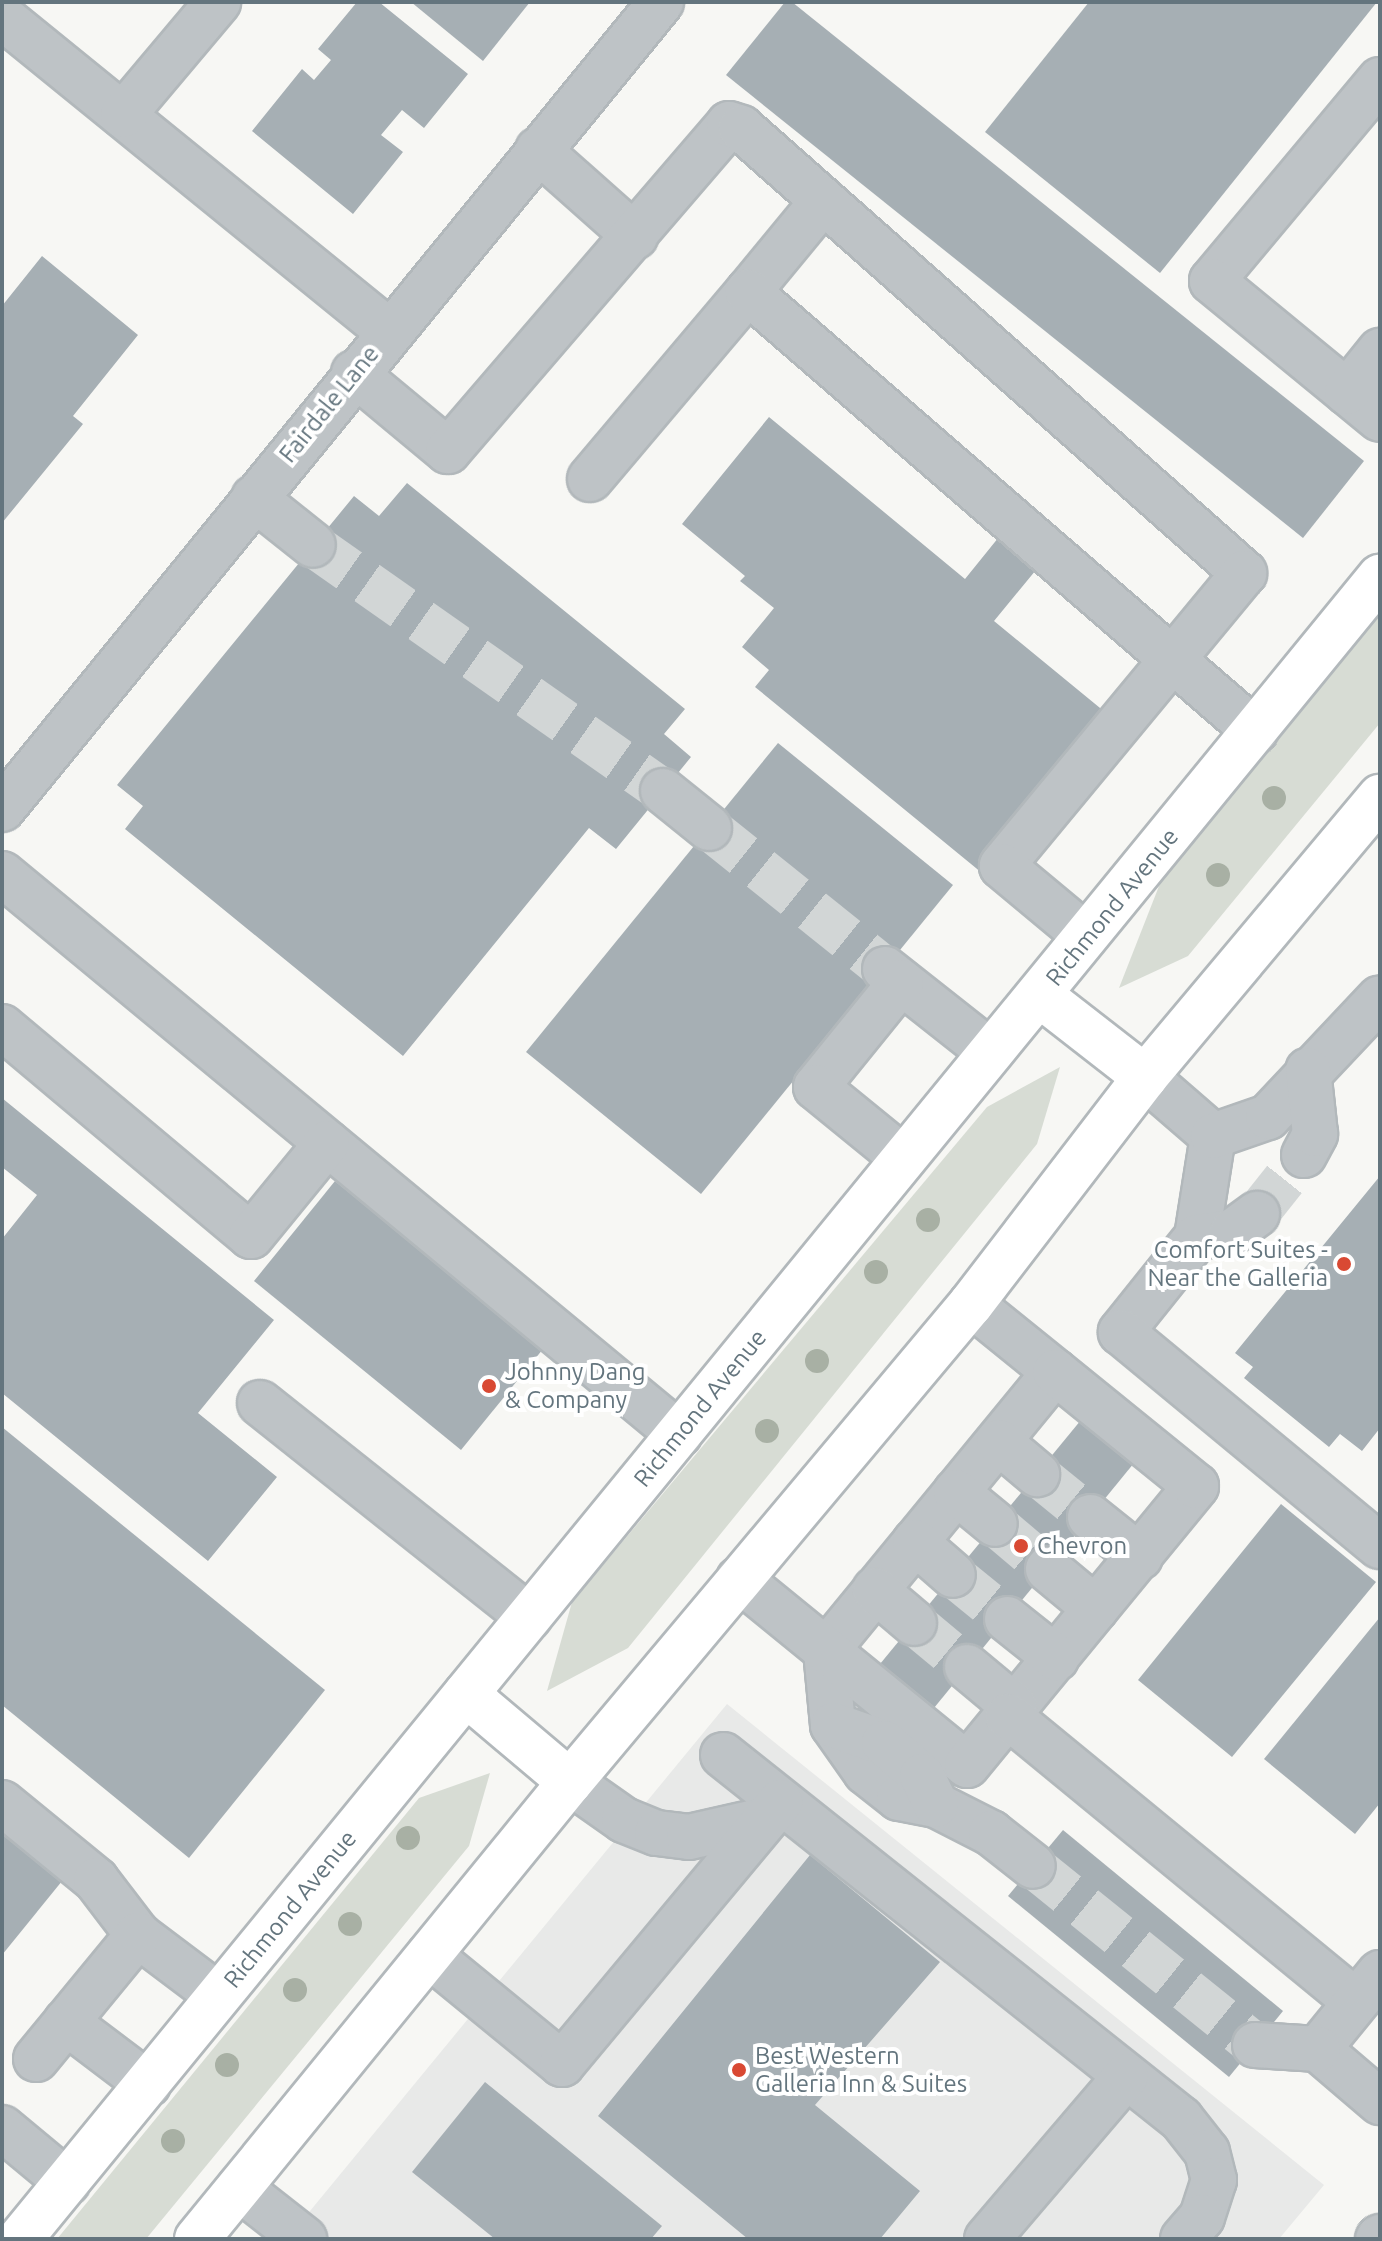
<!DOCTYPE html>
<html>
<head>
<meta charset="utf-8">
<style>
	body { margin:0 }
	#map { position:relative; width:1382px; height:2241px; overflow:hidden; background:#f7f7f4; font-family:Ubuntu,sans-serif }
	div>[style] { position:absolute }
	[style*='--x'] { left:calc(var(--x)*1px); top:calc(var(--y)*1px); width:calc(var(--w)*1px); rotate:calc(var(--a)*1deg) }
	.built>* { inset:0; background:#e8e9e8 }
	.green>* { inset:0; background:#d7dcd4 }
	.building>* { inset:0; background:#a6afb4 }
	.minor-tunnel>* { height:44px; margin-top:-22px; transform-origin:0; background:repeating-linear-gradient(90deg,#d2d6d6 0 44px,transparent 0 66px) }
	.roads { filter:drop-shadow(2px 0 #b2b8bb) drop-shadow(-2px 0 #b2b8bb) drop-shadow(0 2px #b2b8bb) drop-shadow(0 -2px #b2b8bb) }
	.minor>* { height:44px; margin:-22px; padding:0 22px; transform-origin:22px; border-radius:22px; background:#bec3c6 }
	.major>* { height:44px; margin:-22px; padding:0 22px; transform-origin:22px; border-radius:22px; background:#fff }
	.trees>* { width:24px; height:24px; margin:-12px; border-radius:50%; background:#a8b0a4 }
	.dots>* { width:22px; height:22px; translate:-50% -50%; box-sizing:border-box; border:4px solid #fff; border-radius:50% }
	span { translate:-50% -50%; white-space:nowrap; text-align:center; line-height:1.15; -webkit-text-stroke:8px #fff; paint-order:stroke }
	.street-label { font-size:24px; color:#64757e }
	.poi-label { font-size:24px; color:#64757e }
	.right { translate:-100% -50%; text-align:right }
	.left { translate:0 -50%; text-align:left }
	.frame { position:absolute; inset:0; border:4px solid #64757e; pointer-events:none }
</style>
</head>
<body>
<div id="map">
	<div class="built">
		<i style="clip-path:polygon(727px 1704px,1324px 2185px,1279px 2239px,287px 2239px)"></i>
	</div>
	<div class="green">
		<i style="clip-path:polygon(1380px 615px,1380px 723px,1188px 956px,1119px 988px,1161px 881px)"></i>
		<i style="clip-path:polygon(1060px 1067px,1037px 1144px,628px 1648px,547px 1691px,572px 1602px,987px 1107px)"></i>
		<i style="clip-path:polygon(490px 1773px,469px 1846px,146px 2239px,57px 2239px,419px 1798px)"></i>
	</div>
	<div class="building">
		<i style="clip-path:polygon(357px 2px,379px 2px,468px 74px,424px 128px,402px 110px,381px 135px,403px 152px,353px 214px,252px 131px,302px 69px,314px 80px,331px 60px,318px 49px)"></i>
		<i style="clip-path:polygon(411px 2px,530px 2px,483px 61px)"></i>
		<i style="clip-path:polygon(785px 2px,792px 2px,1364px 461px,1303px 538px,726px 75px)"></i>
		<i style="clip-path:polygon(1089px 2px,1377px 2px,1160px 273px,985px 132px)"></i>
		<i style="clip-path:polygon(42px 256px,138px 335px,73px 416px,83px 424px,2px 523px,2px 306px)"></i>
		<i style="clip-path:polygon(769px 417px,965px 579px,1007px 527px,1045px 559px,994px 621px,1111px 717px,982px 873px,755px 687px,769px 670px,742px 647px,774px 608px,740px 581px,745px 576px,682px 524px)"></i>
		<i style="clip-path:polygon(407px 483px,685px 709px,664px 734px,691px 757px,616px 849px,589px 828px,403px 1056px,125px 829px,143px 806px,117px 785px,354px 496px,379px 516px)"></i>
		<i style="clip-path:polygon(778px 743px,953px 885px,701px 1194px,526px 1052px)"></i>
		<i style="clip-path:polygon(2px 1098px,274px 1320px,198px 1413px,277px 1477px,208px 1561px,2px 1393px,2px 1239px,37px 1195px,2px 1167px)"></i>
		<i style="clip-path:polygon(1380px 1176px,1380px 1428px,1362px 1451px,1340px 1434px,1329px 1447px,1244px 1378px,1253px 1367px,1235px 1353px)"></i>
		<i style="clip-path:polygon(335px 1181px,543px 1349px,461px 1450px,254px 1281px)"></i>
		<i style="clip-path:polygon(1081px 1420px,1134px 1463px,934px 1708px,880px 1664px)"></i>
		<i style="clip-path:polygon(2px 1427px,325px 1690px,189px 1858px,2px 1705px)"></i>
		<i style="clip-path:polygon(1281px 1504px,1376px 1582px,1232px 1757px,1138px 1680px)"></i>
		<i style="clip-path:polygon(1380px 1617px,1380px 1803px,1355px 1834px,1264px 1759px)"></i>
		<i style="clip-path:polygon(2px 1814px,71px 1870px,2px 1955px)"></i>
		<i style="clip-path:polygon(1063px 1830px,1283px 2011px,1229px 2077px,1008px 1896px)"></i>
		<i style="clip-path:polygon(810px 1855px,940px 1962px,815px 2105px,920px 2191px,880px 2239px,748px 2239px,598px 2116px)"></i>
		<i style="clip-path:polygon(485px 2082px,662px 2226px,651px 2239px,495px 2239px,412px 2172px)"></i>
	</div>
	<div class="minor-tunnel">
		<i style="--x:313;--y:545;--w:428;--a:35.1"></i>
		<i style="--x:709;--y:828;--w:226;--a:38.7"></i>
		<i style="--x:1257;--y:1214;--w:75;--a:-51.5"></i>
		<i style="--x:1037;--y:1474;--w:68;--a:39.1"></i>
		<i style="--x:995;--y:1524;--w:70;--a:40.3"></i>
		<i style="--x:953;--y:1575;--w:70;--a:39.2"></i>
		<i style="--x:914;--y:1623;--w:69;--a:39.7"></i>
		<i style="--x:1033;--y:1866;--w:285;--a:38.9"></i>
	</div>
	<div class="roads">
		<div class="minor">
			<i style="--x:2;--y:17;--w:498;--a:39.1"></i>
			<i style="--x:1380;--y:80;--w:262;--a:129.9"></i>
			<i style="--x:1212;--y:281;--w:217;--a:39.4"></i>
			<i style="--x:123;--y:115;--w:148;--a:-49.9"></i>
			<i style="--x:538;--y:150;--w:130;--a:41.6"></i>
			<i style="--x:748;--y:292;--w:118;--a:-50.5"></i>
			<i style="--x:354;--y:373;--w:122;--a:39.7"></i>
			<i style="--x:448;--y:451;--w:431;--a:-49.3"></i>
			<i style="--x:729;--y:124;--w:13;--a:18"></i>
			<i style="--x:741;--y:128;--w:672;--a:41.5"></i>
			<i style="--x:1244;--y:573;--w:380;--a:129.6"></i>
			<i style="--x:1002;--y:866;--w:109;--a:39.8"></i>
			<i style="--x:1347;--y:392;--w:53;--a:-51.2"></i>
			<i style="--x:590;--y:479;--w:245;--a:-49.8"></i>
			<i style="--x:748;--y:292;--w:671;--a:40.89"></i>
			<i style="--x:254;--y:498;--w:75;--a:38.5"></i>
			<i style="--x:663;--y:791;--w:59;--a:38.8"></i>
			<i style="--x:2;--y:809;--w:1042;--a:-50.76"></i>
			<i style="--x:2;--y:874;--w:879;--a:39.6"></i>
			<i style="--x:885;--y:969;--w:134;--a:38.3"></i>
			<i style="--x:901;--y:982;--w:135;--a:129"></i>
			<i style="--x:816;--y:1087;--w:112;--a:39.2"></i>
			<i style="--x:2;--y:1027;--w:325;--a:40"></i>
			<i style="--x:251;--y:1236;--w:120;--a:-50.7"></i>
			<i style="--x:1145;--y:1077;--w:90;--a:40.9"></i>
			<i style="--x:1213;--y:1136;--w:102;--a:99"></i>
			<i style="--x:1197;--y:1237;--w:122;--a:128.7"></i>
			<i style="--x:1121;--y:1332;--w:336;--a:39.6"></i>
			<i style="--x:1213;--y:1136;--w:58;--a:-19.1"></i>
			<i style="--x:1268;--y:1117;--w:163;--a:-46.7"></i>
			<i style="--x:1304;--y:1155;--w:24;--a:-62"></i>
			<i style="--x:1315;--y:1134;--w:64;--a:-96.2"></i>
			<i style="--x:1197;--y:1237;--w:35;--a:-8"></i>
			<i style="--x:1232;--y:1232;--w:31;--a:-36"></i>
			<i style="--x:971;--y:1304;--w:108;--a:39"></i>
			<i style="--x:1055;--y:1372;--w:361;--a:129.4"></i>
			<i style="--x:826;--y:1651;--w:74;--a:84.6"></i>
			<i style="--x:833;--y:1725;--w:57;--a:54.9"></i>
			<i style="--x:866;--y:1772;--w:42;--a:38.2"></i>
			<i style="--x:899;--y:1798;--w:38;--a:11"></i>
			<i style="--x:936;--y:1805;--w:62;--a:27"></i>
			<i style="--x:991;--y:1833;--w:53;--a:38.2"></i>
			<i style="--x:260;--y:1403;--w:344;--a:38.5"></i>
			<i style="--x:999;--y:1442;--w:50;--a:40.1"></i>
			<i style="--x:956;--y:1492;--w:50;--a:39.4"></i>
			<i style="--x:1090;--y:1517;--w:64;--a:38.7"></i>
			<i style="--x:915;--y:1542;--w:50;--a:41"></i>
			<i style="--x:1048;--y:1569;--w:62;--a:39.8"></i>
			<i style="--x:739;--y:1579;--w:294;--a:39.2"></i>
			<i style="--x:967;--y:1765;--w:361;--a:-50.6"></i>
			<i style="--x:1196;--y:1486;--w:181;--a:-141"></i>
			<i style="--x:875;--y:1590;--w:51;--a:40.2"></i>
			<i style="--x:1007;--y:1619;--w:63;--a:38.5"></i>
			<i style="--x:967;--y:1667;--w:62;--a:39.8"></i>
			<i style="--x:1008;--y:1716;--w:450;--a:39.4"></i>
			<i style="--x:833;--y:1725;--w:54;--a:19.4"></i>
			<i style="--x:884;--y:1743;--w:50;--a:41"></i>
			<i style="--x:922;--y:1776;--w:32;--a:64"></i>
			<i style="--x:723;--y:1755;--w:585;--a:38.48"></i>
			<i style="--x:1181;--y:2119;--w:42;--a:51.8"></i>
			<i style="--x:1207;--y:2152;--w:29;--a:76"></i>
			<i style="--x:1214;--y:2180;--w:39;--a:108"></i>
			<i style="--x:1202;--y:2217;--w:29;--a:131"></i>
			<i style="--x:570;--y:1782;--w:66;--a:35.1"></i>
			<i style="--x:624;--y:1820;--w:35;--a:22"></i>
			<i style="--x:657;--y:1833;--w:32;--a:7"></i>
			<i style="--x:689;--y:1837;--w:77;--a:-12.8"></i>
			<i style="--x:2;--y:1803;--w:122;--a:39.3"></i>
			<i style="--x:96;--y:1880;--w:69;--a:52.6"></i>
			<i style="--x:138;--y:1935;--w:101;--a:37"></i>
			<i style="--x:429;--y:1955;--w:172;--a:39.3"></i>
			<i style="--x:562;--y:2064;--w:341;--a:-50.2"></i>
			<i style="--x:1380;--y:1973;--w:98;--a:129.2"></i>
			<i style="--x:1318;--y:2049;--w:82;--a:40.5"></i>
			<i style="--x:66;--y:2022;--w:103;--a:37.1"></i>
			<i style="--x:1255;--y:2045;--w:63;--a:3.6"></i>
			<i style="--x:36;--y:2059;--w:161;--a:-50.6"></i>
			<i style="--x:2;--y:2128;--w:85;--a:39.7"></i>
			<i style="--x:239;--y:2188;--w:83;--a:38.1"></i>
			<i style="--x:987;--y:2239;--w:214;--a:-49.5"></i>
			<i style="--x:1378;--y:2239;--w:3;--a:-45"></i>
		</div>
		<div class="major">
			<i style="--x:1041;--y:996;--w:132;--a:37.9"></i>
			<i style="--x:466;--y:1694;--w:136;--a:40.2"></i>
			<i style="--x:20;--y:2239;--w:2148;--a:-50.71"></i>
			<i style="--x:197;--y:2239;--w:590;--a:-50.78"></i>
			<i style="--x:570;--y:1782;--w:624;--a:-50.01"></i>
			<i style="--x:971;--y:1304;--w:286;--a:-52.5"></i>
			<i style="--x:1145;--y:1077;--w:366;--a:-50"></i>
		</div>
	</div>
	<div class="trees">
		<i style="left:1274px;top:798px"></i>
		<i style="left:1218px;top:875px"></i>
		<i style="left:928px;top:1220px"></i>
		<i style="left:876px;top:1272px"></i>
		<i style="left:817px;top:1361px"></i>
		<i style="left:767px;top:1431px"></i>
		<i style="left:408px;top:1838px"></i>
		<i style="left:350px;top:1924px"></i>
		<i style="left:295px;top:1990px"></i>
		<i style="left:227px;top:2065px"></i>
		<i style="left:173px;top:2141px"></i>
	</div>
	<div class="dots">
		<i style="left:1344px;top:1264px;background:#d94933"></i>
		<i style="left:489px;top:1386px;background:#d94933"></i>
		<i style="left:1021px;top:1546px;background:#d94933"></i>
		<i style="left:739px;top:2070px;background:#d94933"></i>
	</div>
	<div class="street-label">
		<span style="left:329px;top:404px;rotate:-51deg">Fairdale Lane</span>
		<span style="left:1112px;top:907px;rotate:-51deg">Richmond Avenue</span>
		<span style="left:700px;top:1408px;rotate:-51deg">Richmond Avenue</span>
		<span style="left:290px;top:1909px;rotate:-51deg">Richmond Avenue</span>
	</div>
	<div class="poi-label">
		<span class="right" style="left:1328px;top:1264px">Comfort Suites -<br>Near the Galleria</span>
		<span class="left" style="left:505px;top:1386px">Johnny Dang<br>&amp; Company</span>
		<span class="left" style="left:1037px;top:1546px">Chevron</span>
		<span class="left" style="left:755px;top:2070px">Best Western<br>Galleria Inn &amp; Suites</span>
	</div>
	<div class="frame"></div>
</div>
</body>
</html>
